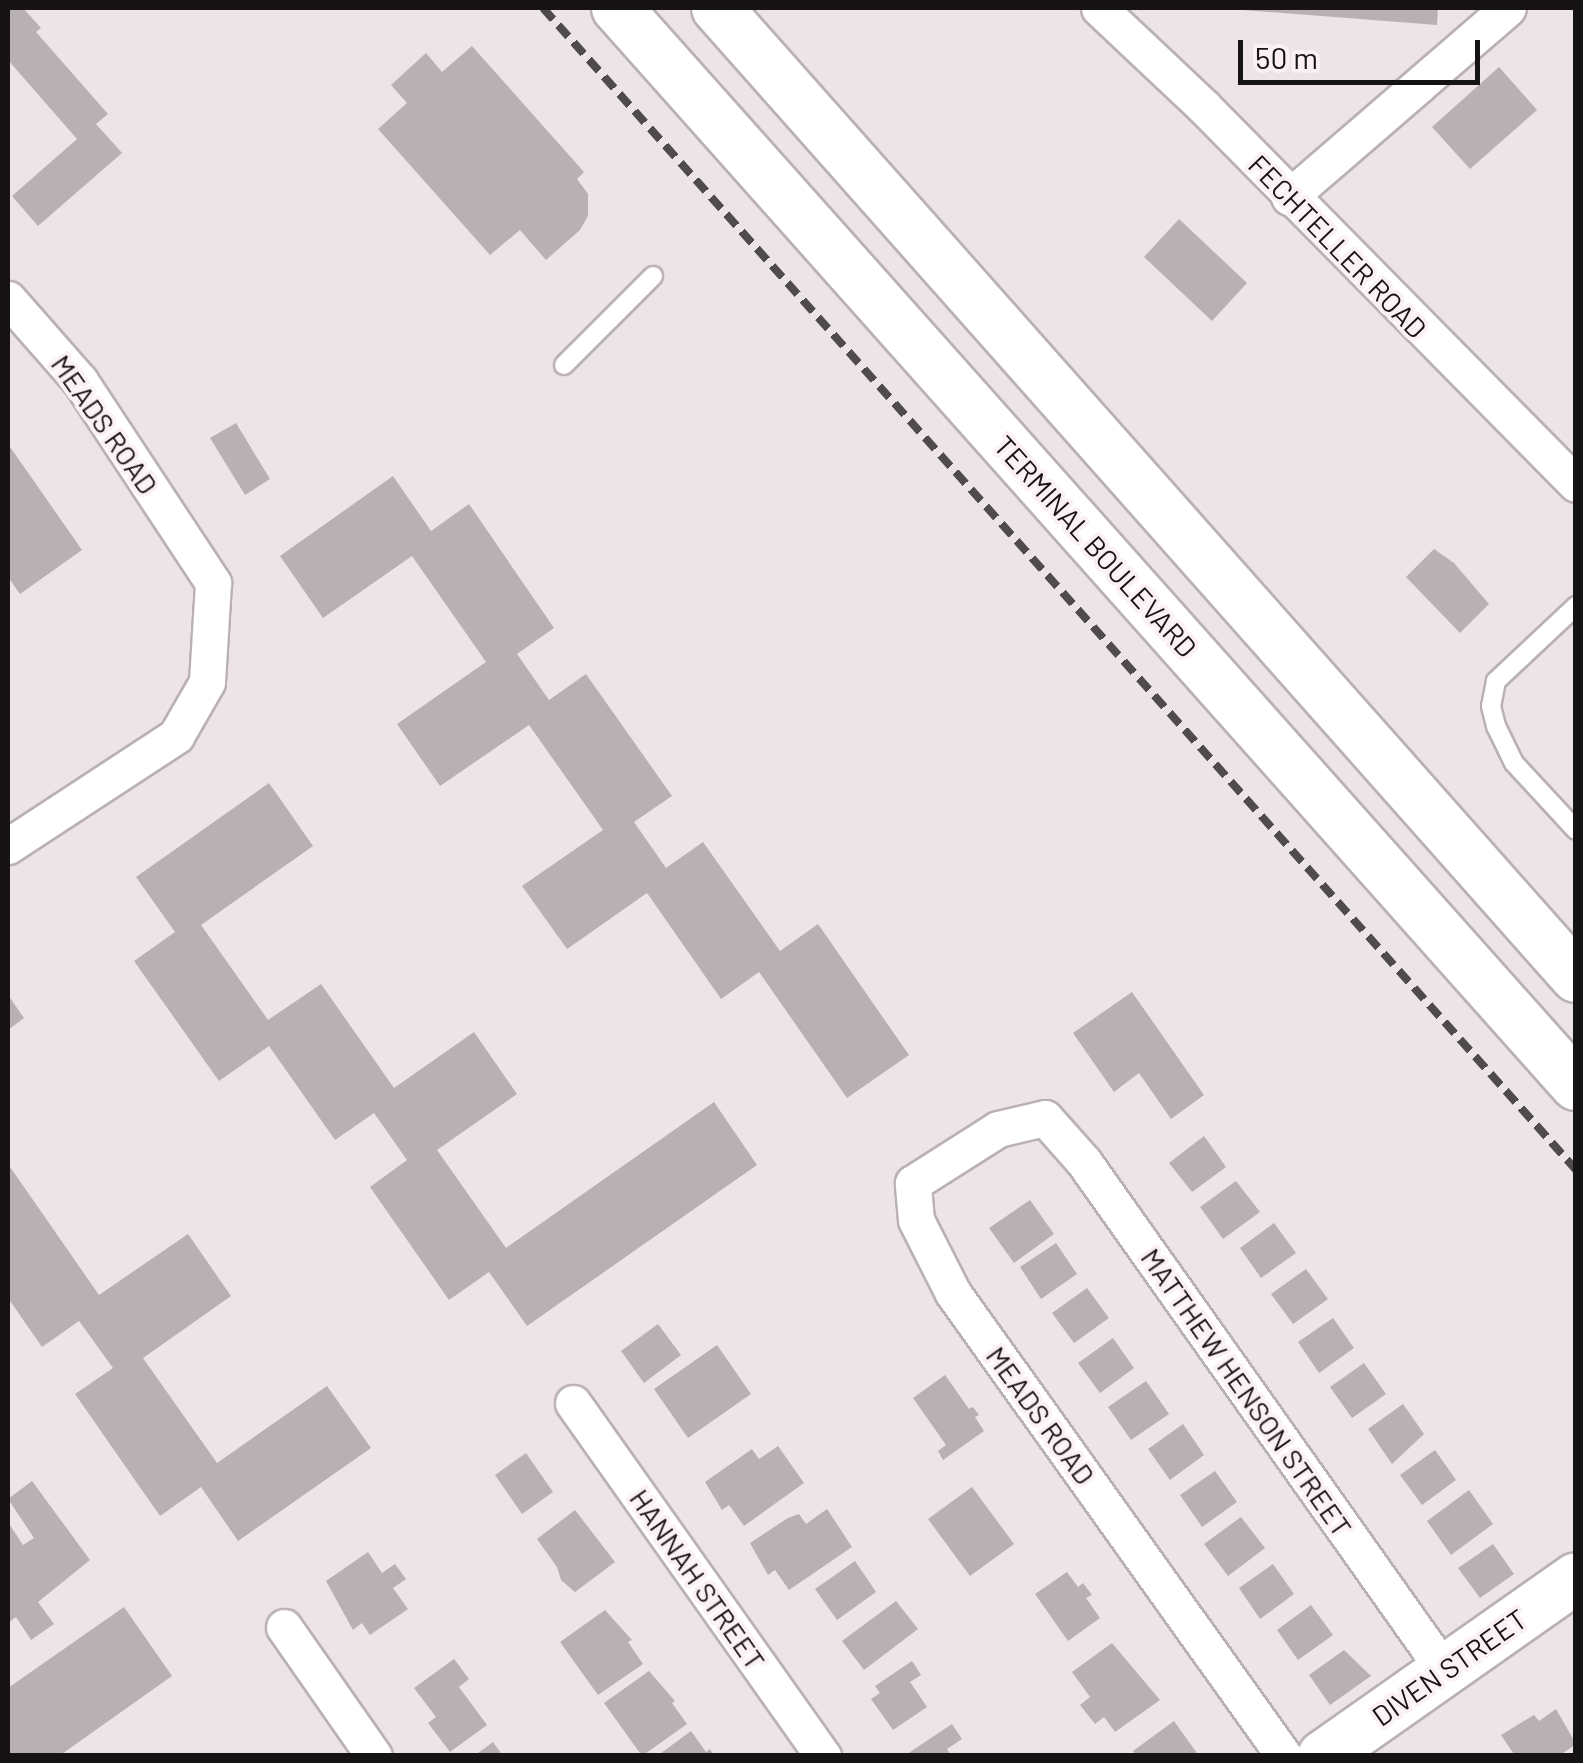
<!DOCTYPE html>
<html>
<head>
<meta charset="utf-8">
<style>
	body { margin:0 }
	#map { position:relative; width:1583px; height:1763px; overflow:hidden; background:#ede4e7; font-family:Barlow,sans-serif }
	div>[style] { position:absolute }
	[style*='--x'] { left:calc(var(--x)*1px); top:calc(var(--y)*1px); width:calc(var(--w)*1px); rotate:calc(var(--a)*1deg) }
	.building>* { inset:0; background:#b9b0b3 }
	.roads { filter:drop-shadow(2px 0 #bab1b4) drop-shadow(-2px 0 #bab1b4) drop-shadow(0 2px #bab1b4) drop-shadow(0 -2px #bab1b4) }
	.service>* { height:18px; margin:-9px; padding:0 9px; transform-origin:9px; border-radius:9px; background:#fff }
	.minor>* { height:35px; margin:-17.5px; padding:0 17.5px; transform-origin:17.5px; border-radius:17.5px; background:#fff }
	.secondary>* { height:50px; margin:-25px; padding:0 25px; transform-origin:25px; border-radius:25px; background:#fff }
	.rail>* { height:8px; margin-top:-4px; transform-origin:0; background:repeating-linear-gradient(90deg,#4f4b4d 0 15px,transparent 0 23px) }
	span { translate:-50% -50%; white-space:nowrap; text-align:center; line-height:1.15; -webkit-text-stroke:8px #fbf1f5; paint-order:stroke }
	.street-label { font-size:28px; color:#161315 }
	.frame { position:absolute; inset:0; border:10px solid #161315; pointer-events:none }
	.scale { position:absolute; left:1238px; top:40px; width:242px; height:45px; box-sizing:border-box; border:5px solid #161315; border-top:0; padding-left:12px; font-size:30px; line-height:35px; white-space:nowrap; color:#161315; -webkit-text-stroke:8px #fbf1f5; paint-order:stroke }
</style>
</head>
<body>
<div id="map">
	<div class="building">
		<i style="clip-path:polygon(8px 8px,23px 8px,41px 28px,36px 32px,108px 114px,96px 124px,122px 153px,38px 226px,12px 196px,77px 139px,8px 60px)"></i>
		<i style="clip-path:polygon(1217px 8px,1438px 8px,1437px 25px)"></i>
		<i style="clip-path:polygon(472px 46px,584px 172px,577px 179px,588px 194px,588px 216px,580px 230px,546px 260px,520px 230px,490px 255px,378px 129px,407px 103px,391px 85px,426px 53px,442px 72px)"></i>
		<i style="clip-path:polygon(1499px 67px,1537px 110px,1470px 169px,1432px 127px)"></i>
		<i style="clip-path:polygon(1179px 219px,1247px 283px,1212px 321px,1144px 257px)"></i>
		<i style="clip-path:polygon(236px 423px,270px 479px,245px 495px,210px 438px)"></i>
		<i style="clip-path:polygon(8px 444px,82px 550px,20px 594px,8px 577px)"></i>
		<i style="clip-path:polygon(393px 476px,431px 531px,469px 504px,554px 628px,517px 654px,549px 700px,586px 674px,672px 796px,634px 822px,666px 868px,703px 842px,780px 951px,818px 924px,909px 1055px,847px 1098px,759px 972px,721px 999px,647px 893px,567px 949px,522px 886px,603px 830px,529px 725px,440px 786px,397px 724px,486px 662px,412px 556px,323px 618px,280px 556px)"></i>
		<i style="clip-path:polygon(1434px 549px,1454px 563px,1489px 604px,1460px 633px,1406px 577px)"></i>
		<i style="clip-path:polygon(269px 783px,313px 846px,201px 925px,268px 1020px,321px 984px,394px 1088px,474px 1032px,517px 1094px,437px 1150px,506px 1248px,714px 1102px,757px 1165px,527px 1326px,489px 1272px,449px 1300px,370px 1187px,407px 1160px,374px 1113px,335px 1140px,269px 1046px,219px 1081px,134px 961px,175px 932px,136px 877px)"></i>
		<i style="clip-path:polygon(1132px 992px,1204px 1095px,1171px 1119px,1139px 1073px,1114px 1092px,1073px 1033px)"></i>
		<i style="clip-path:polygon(8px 995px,24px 1018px,8px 1030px)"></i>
		<i style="clip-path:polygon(1204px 1136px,1226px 1167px,1192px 1192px,1169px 1163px)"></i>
		<i style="clip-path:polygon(8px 1164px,99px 1295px,188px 1234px,231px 1296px,143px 1358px,217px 1463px,327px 1386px,371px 1448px,238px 1541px,201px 1487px,160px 1516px,75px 1394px,113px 1368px,79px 1321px,42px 1347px,8px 1298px)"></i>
		<i style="clip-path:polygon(1236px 1181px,1260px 1212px,1223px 1239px,1200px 1207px)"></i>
		<i style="clip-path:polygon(1030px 1200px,1054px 1234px,1014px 1263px,989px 1228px)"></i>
		<i style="clip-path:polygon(1274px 1223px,1296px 1253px,1261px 1278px,1240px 1248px)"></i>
		<i style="clip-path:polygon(1056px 1243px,1077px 1274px,1041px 1299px,1020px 1267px)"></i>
		<i style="clip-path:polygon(1306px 1269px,1328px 1299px,1293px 1324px,1271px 1294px)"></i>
		<i style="clip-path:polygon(1087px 1288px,1109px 1318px,1074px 1343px,1052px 1313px)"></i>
		<i style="clip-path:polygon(1333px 1318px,1354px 1348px,1319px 1373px,1298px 1342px)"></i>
		<i style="clip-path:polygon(658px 1324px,681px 1355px,644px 1383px,621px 1351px)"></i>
		<i style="clip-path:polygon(1113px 1338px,1134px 1368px,1100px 1393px,1078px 1363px)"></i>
		<i style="clip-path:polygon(717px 1345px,751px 1394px,688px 1438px,654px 1389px)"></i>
		<i style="clip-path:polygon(1364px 1363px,1386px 1394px,1352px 1418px,1330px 1387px)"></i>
		<i style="clip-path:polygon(945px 1375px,969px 1409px,973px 1407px,979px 1415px,975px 1417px,984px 1431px,943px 1460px,938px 1451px,946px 1445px,913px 1398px)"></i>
		<i style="clip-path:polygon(1146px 1381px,1169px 1414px,1131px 1440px,1108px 1407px)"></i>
		<i style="clip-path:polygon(1403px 1404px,1424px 1434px,1392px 1464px,1368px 1429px)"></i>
		<i style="clip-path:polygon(1183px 1424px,1204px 1455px,1170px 1480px,1148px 1449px)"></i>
		<i style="clip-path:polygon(778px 1446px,804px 1483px,744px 1526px,729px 1505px,722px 1510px,705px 1482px,752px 1449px,759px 1459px)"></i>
		<i style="clip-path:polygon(1435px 1450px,1456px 1480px,1422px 1505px,1400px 1475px)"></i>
		<i style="clip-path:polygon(526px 1453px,553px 1492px,522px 1514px,495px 1475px)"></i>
		<i style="clip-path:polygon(1215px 1471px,1237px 1502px,1202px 1527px,1180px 1495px)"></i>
		<i style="clip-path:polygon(32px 1481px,90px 1560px,38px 1602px,54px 1624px,31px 1640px,16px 1617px,8px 1623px,8px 1522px,23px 1545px,34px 1538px,8px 1499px)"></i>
		<i style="clip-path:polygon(972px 1487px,1014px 1544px,970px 1576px,928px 1519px)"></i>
		<i style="clip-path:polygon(1469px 1490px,1493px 1524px,1451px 1555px,1427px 1521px)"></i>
		<i style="clip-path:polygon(827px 1509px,852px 1547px,789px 1590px,775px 1570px,768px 1575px,750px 1543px,788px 1518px,799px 1514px,806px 1524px)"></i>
		<i style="clip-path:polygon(575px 1510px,615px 1562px,575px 1592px,561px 1580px,557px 1567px,537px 1539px)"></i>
		<i style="clip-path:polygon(1241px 1517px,1265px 1548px,1228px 1576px,1204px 1544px)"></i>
		<i style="clip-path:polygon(1493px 1544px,1514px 1574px,1480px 1598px,1458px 1568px)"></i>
		<i style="clip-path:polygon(368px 1552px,382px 1573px,395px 1564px,406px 1579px,393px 1588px,408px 1609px,370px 1635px,362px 1623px,353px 1630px,326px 1581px)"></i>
		<i style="clip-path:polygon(855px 1561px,876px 1592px,837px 1620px,815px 1589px)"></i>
		<i style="clip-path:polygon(1273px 1564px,1294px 1594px,1260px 1619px,1239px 1588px)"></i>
		<i style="clip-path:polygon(1067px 1572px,1078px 1587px,1083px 1583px,1092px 1595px,1086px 1598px,1100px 1618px,1068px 1641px,1035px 1594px)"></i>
		<i style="clip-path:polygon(896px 1601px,918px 1629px,864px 1670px,842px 1641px)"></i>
		<i style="clip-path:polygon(1311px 1605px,1333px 1635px,1298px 1660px,1277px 1630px)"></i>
		<i style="clip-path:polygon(124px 1607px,172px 1676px,59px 1756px,10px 1756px,8px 1688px)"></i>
		<i style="clip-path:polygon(605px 1610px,632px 1640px,628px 1642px,643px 1664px,598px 1695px,560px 1642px)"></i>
		<i style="clip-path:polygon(1112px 1643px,1160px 1700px,1115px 1732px,1104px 1717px,1095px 1724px,1080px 1705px,1090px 1697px,1072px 1672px)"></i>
		<i style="clip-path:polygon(1344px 1650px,1371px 1676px,1330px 1705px,1309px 1675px)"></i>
		<i style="clip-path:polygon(454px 1659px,469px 1679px,459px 1687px,487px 1725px,450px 1752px,428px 1723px,436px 1717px,414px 1688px)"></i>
		<i style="clip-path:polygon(912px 1661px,921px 1675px,910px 1682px,927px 1707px,893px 1730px,871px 1699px,880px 1693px,875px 1686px)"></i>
		<i style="clip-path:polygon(649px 1671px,675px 1701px,672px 1703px,687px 1724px,642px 1756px,604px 1703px)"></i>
		<i style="clip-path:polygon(1556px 1709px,1576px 1744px,1559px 1756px,1515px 1756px,1501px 1735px,1534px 1715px,1539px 1721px)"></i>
		<i style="clip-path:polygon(1174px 1721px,1199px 1756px,1136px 1756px,1133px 1751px)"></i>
		<i style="clip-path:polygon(952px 1724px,962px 1739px,947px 1749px,951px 1756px,904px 1756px)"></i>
		<i style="clip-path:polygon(691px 1731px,706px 1752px,710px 1749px,714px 1756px,657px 1756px)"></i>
		<i style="clip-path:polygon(493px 1742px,503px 1756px,474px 1756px)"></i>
	</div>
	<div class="roads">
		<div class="service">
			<i style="--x:564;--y:365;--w:126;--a:-45"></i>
			<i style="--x:1576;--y:606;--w:110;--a:136.8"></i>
			<i style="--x:1496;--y:681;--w:25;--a:101"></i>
			<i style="--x:1491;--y:706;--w:21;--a:76"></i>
			<i style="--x:1496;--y:726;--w:41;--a:64.1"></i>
			<i style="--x:1514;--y:763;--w:91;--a:47.2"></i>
		</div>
		<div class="minor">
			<i style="--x:1099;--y:8;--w:143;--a:43.3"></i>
			<i style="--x:1203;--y:106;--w:531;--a:45.38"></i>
			<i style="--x:1289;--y:197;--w:289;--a:-40.8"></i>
			<i style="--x:8;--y:299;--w:109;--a:48.7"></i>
			<i style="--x:80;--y:381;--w:242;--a:56.6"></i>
			<i style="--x:213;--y:583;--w:99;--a:93.5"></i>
			<i style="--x:207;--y:682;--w:62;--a:119.9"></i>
			<i style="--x:176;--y:736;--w:201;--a:146.8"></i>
			<i style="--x:573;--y:1403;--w:433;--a:54.7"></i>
			<i style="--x:284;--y:1627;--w:157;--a:55.1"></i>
			<i style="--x:1284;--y:1756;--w:569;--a:-125.56"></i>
			<i style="--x:953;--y:1293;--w:82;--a:-116.9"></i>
			<i style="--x:916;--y:1220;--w:37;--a:-95"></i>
			<i style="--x:913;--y:1183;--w:101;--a:-32.4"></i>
			<i style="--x:998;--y:1129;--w:48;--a:-13.2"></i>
			<i style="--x:1045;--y:1118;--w:59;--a:48.4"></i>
			<i style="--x:1084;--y:1162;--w:623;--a:54.68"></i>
		</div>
		<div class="secondary">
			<i style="--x:617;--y:8;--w:1442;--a:48.32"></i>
			<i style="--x:717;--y:8;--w:1295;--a:48.44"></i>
			<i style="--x:1323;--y:1756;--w:309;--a:-35.1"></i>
		</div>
	</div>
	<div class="rail">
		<i style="--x:543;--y:8;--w:1555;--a:48.36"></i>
	</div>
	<div class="street-label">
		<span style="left:1338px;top:246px;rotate:46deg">FECHTELLER ROAD</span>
		<span style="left:105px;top:424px;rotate:55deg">MEADS ROAD</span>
		<span style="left:1096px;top:546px;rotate:48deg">TERMINAL BOULEVARD</span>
		<span style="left:1247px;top:1392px;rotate:55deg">MATTHEW HENSON STREET</span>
		<span style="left:1041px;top:1415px;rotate:54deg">MEADS ROAD</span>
		<span style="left:698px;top:1579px;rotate:55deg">HANNAH STREET</span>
		<span style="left:1449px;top:1667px;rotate:-35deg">DIVEN STREET</span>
	</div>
	<div class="frame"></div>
	<div class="scale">50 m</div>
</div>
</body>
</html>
